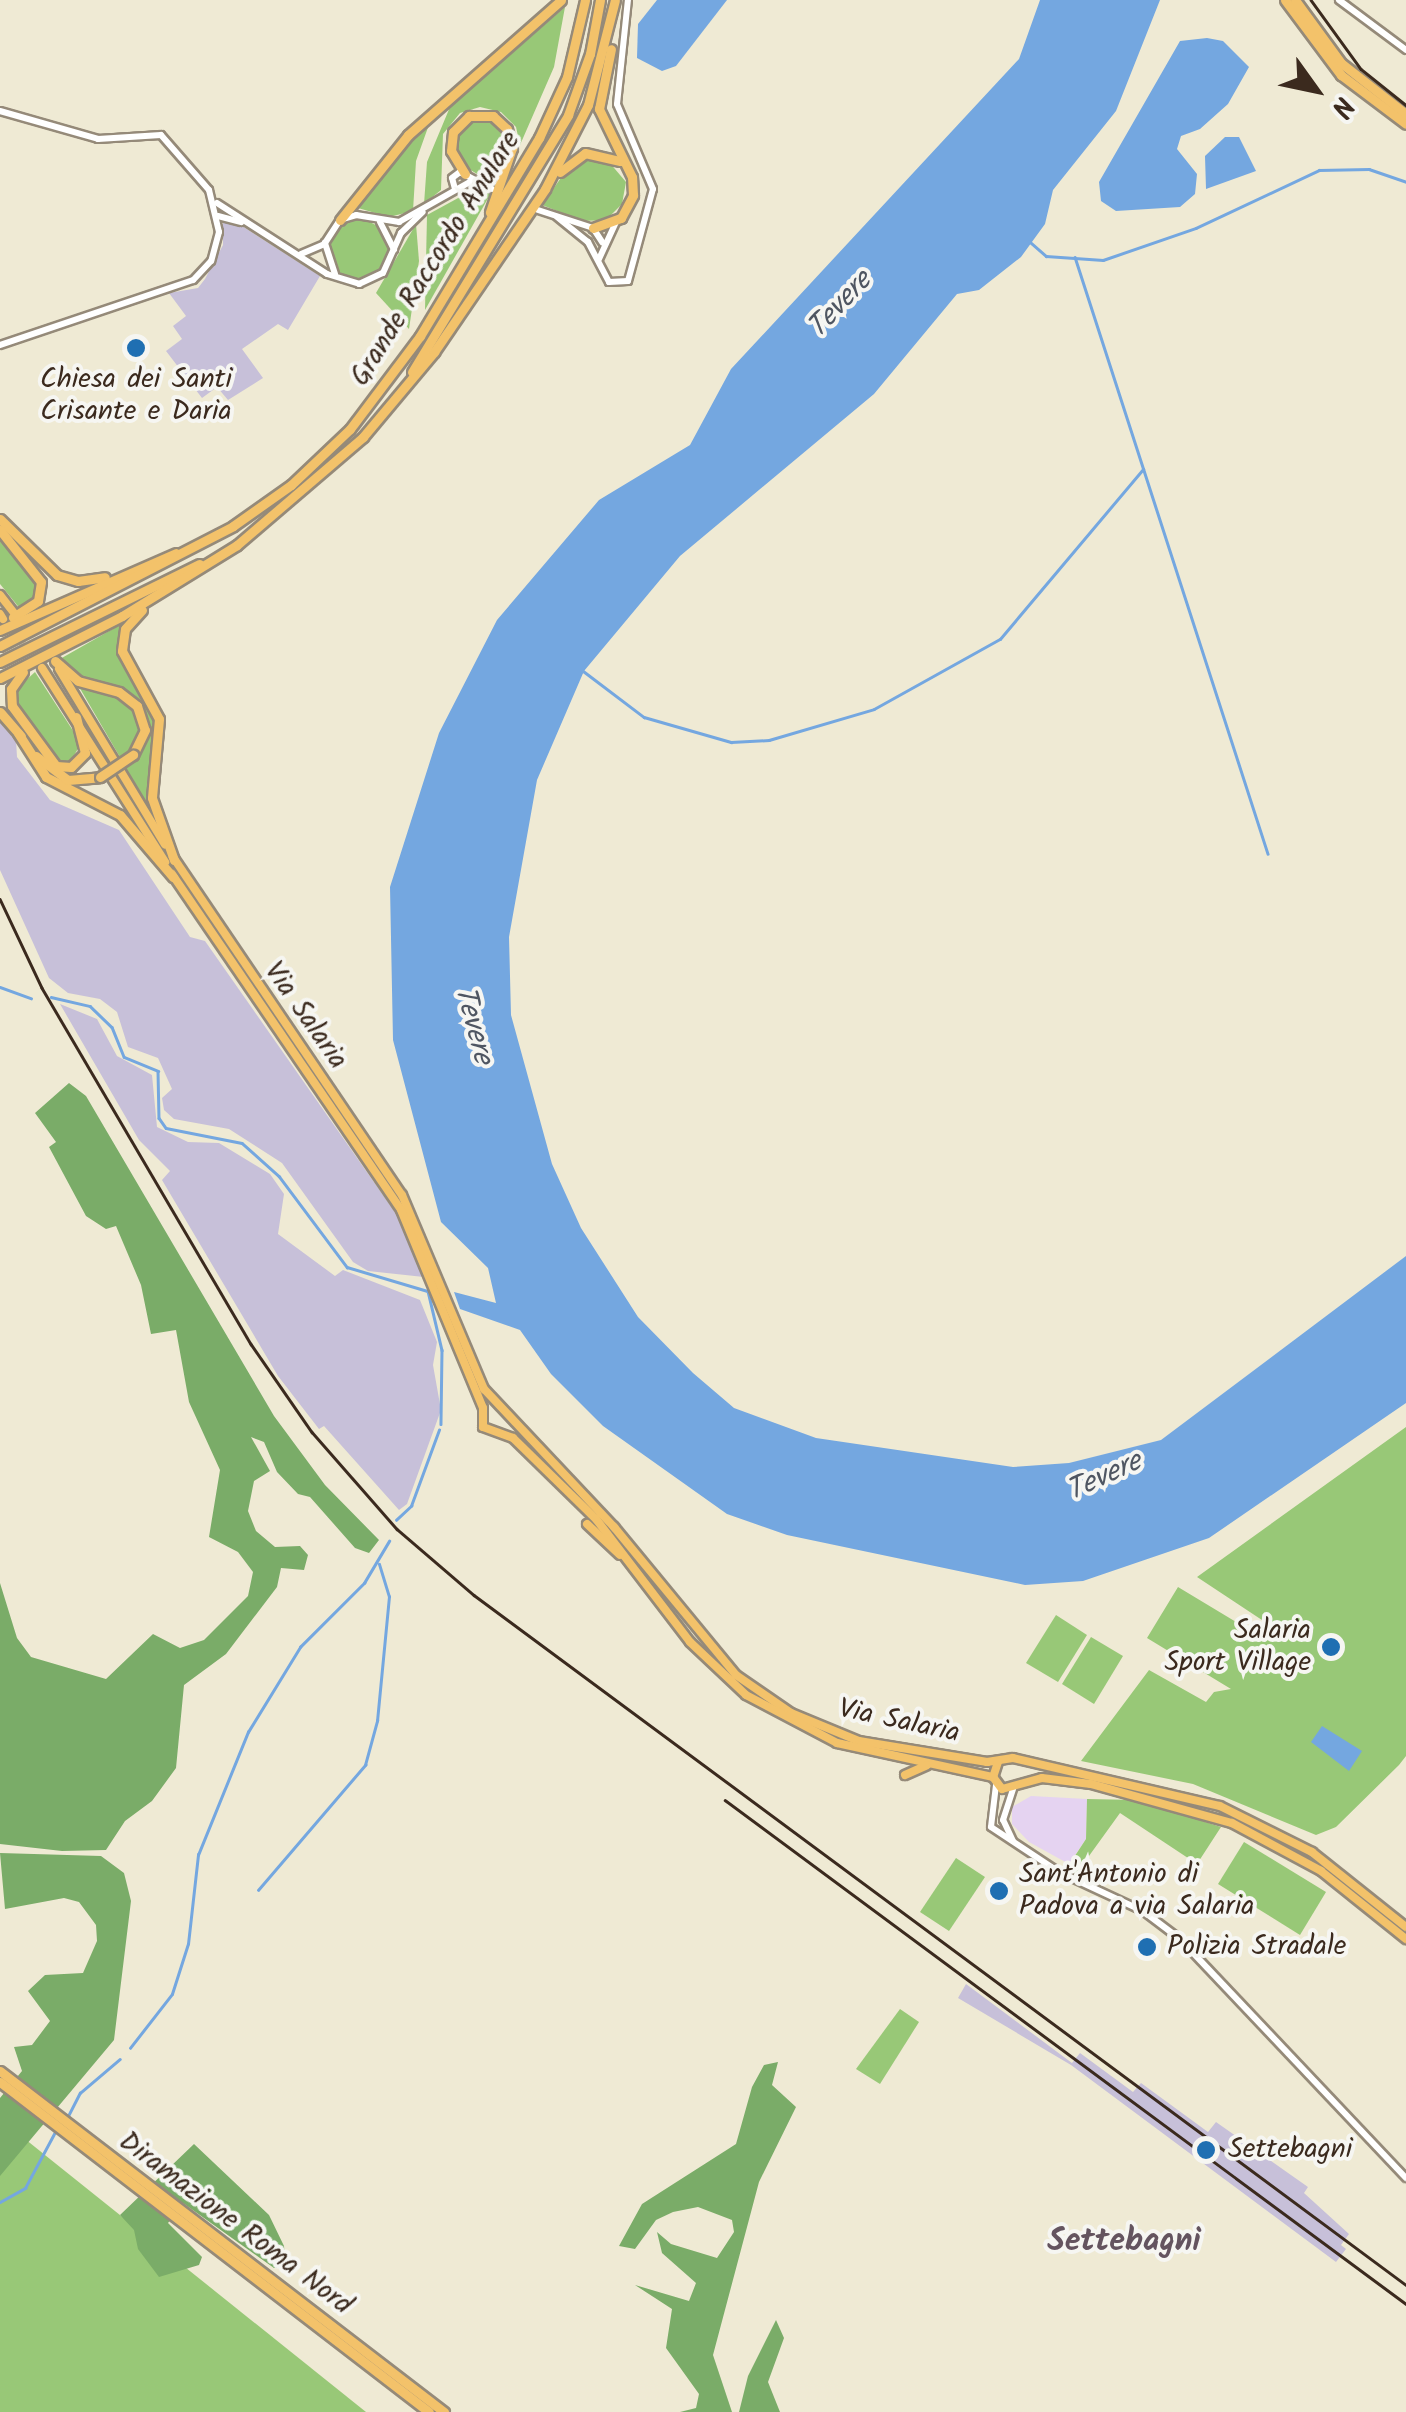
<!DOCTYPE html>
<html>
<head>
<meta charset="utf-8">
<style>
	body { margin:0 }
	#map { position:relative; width:1406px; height:2412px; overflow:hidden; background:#efead4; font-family:Kalam,sans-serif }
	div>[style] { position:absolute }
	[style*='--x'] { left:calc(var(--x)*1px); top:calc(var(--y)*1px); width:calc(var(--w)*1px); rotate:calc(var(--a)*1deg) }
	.built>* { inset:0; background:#e5d3f1 }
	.industrial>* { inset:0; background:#c7c0d9 }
	.green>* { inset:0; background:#98c877 }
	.round { border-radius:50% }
	.forest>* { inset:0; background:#7aac68 }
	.water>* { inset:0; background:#74a7e0 }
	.stream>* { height:2.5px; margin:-1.25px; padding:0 1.25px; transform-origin:1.25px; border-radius:1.25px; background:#74a7e0 }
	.primary-tunnel>* { height:8px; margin-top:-4px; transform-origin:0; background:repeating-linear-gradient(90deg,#cbc4b0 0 8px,transparent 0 12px) }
	.roads { filter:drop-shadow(2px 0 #958a79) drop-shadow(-2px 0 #958a79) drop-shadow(0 2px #958a79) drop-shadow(0 -2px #958a79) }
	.tertiary>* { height:6px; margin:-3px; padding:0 3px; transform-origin:3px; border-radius:3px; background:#fff }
	.primary>* { height:8px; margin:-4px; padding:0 4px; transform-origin:4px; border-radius:4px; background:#f3c26a }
	.trunk>* { height:9px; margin:-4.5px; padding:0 4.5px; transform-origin:4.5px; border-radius:4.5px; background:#f3c26a }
	.motorway>* { height:9px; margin:-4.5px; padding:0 4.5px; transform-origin:4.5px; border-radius:4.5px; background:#f3c26a }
	.rail>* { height:2.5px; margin:-1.25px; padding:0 1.25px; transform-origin:1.25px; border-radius:1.25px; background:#3b2a1e }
	.bridges { filter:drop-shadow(2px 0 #958a79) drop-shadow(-2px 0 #958a79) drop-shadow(0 2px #958a79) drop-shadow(0 -2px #958a79) }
	.motorway-bridge>* { height:9px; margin:-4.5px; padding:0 4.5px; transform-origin:4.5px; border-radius:4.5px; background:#f3c26a }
	.dots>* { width:28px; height:28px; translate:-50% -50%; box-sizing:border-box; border:5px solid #f6f6f2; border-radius:50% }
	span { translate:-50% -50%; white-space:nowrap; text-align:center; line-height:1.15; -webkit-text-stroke:8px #f6f6f2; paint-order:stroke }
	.street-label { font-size:28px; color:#3b2a1e }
	.poi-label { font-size:28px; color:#3b2a1e }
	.right { translate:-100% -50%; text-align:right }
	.left { translate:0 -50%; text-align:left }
	.water-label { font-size:30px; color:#4f5662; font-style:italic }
	.quarter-label { font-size:32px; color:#64545f; font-weight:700 }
	.north { position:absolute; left:1266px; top:40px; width:100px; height:100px; -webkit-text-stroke:8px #f6f6f2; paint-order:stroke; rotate:123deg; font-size:28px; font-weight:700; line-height:40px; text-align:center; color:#3b2a1e }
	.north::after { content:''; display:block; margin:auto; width:35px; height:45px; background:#3b2a1e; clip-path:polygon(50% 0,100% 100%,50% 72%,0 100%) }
</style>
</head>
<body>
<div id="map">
	<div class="built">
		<i style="clip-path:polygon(1031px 1796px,1087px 1799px,1086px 1839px,1069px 1864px,1029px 1842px,1012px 1824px,1012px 1807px)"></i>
	</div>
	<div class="industrial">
		<i style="clip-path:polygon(223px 221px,242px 226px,320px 276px,288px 330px,278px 324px,242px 349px,263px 378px,228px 400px,217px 387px,202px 398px,166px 351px,182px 339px,173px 326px,186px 316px,169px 293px,198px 288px,205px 279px,223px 245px)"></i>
		<i style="clip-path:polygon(0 717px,16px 740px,17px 757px,50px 800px,119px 830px,190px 937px,205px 941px,397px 1215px,424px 1277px,368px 1271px,353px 1262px,282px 1163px,229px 1129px,174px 1119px,164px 1110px,162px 1098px,172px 1089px,158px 1058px,128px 1047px,117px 1012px,100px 999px,68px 993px,49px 978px,0 870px)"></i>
		<i style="clip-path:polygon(60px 1004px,97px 1019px,117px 1056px,152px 1075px,157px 1127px,188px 1142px,219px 1143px,270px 1174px,284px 1194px,278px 1234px,335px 1276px,343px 1270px,420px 1300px,437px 1342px,433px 1365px,441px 1410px,407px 1504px,399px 1510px,324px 1426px,319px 1429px,278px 1376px,162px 1180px,170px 1171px,139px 1140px)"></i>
		<i style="clip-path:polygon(966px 1984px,1072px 2063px,1080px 2053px,1133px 2092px,1141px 2083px,1208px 2132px,1216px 2122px,1308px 2187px,1304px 2193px,1349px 2234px,1341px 2245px,1346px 2249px,1336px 2262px,1071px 2065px,958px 1998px)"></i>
	</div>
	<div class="green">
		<i style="clip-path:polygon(565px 7px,554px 67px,520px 145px,516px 127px,501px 112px,480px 107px,460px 113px,443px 134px,441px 190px,424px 204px,427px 162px,450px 107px)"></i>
		<i style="clip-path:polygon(431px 119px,416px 161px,413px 211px,389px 217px,358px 208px,405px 143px)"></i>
		<i style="clip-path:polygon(489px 119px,503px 129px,508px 149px,495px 185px,464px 166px,454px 149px,454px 136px,469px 120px)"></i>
		<i style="clip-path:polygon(583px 160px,609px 162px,626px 182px,622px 204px,606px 220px,583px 221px,542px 205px,565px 172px)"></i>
		<i style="clip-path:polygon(471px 191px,491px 193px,425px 310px,427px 215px)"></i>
		<i class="round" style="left:329px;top:220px;width:60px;height:60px"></i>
		<i style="clip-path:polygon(416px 224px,419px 261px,409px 329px,376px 293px)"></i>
		<i style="clip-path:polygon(0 538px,37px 584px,35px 599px,21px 610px,0 584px)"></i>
		<i style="clip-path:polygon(125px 622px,120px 660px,156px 721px,147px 784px,153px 820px,123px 768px,146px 737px,137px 704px,70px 672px,60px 659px)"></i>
		<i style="clip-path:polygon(35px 672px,81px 743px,70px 763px,58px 763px,14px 705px,12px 693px)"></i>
		<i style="clip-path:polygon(78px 685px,118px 697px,134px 709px,140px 732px,135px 748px,121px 759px)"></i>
		<i style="clip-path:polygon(1406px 1427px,1406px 1756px,1399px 1765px,1336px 1827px,1316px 1835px,1193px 1784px,1081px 1761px,1149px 1670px,1206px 1702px,1214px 1692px,1231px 1689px,1147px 1638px,1178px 1587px,1261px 1637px,1268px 1624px,1197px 1577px)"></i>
		<i style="clip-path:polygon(1056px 1615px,1087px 1635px,1058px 1682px,1026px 1663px)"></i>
		<i style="clip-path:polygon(1091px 1637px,1123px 1656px,1094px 1704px,1062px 1684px)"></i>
		<i style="clip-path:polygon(1087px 1799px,1136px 1800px,1221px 1827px,1197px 1864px,1120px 1813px,1076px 1874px,1067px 1868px,1086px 1839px)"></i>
		<i style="clip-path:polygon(1244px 1842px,1326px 1892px,1300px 1935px,1218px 1884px)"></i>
		<i style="clip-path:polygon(956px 1858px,985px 1877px,949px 1931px,920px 1912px)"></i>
		<i style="clip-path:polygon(900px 2009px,919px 2022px,880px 2084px,856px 2069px)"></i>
		<i style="clip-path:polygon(0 2119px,366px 2412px,0 2412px)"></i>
	</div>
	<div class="forest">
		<i style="clip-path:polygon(69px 1083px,86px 1096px,274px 1416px,325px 1485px,379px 1540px,369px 1553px,355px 1548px,310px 1497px,298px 1494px,277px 1472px,264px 1442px,251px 1437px,270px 1471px,254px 1481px,248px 1511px,256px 1531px,275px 1547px,300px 1546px,308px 1555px,304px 1570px,281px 1568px,277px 1587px,226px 1654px,184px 1685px,176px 1768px,152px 1801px,125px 1821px,106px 1850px,62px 1851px,0 1844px,0 1583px,17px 1638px,31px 1657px,106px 1679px,153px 1634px,180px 1648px,204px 1640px,248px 1596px,253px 1572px,238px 1552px,209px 1537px,220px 1470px,189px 1402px,176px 1330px,151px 1334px,141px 1285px,116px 1226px,106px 1229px,86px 1216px,49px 1147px,56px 1142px,35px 1113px)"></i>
		<i style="clip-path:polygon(0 1853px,101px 1856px,124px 1873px,131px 1901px,114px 2040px,0 2176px,0 2098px,22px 2071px,14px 2047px,32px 2045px,50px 2021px,28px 1991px,45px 1975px,83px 1973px,97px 1941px,96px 1925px,79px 1902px,64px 1898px,5px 1909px)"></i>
		<i style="clip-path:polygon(778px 2062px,772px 2085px,796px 2107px,759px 2182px,713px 2355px,732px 2412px,680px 2412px,696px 2408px,699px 2394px,666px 2348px,672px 2309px,635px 2285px,689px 2301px,696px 2283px,662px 2253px,657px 2232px,671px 2244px,717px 2258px,734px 2232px,732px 2220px,698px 2207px,673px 2212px,656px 2220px,635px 2249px,619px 2246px,642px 2204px,736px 2144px,752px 2087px,764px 2065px)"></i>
		<i style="clip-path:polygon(194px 2144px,269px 2215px,284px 2246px,286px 2268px,274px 2268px,183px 2203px,168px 2223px,202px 2257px,199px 2265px,159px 2277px,138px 2249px,134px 2230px,120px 2215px)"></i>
		<i style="clip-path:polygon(776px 2320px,784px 2338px,768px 2382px,780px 2412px,739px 2412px,748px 2376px)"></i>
	</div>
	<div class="water">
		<i style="clip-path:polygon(657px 0,727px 0,676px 66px,662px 71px,637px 58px,638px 24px)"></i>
		<i style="clip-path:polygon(1040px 0,1160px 0,1116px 111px,1053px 190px,1045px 224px,1021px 257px,979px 290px,957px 294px,874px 394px,680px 556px,584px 671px,537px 780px,509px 937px,511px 1015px,552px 1164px,581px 1228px,638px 1317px,693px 1373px,734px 1408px,816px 1438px,1013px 1467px,1069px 1463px,1161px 1440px,1406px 1256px,1406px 1403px,1209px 1538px,1083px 1581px,1025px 1585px,787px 1535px,727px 1514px,603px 1426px,551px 1374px,520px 1330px,460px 1309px,454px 1292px,496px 1303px,488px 1268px,441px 1222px,393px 1040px,390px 887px,439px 733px,497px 620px,599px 500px,690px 445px,731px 369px,1019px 59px)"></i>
		<i style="clip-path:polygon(1207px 38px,1223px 41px,1249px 67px,1228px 104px,1200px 129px,1181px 136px,1177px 149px,1197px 174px,1195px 194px,1180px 207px,1116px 211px,1101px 201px,1099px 182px,1180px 41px)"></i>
		<i style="clip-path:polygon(1225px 137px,1239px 137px,1256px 171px,1206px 189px,1205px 156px)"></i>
		<i style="clip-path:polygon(1322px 1726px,1362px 1751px,1349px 1771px,1311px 1742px)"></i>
	</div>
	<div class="stream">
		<i style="--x:1029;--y:241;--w:23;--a:41"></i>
		<i style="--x:1046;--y:256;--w:57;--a:4"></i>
		<i style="--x:1103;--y:260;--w:98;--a:-19"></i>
		<i style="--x:1196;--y:228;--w:136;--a:-25.2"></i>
		<i style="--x:1319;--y:170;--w:50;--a:-1.1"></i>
		<i style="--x:1369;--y:169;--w:39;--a:19"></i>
		<i style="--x:1075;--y:257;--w:627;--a:72.08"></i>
		<i style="--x:582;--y:670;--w:78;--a:37.2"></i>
		<i style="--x:644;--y:717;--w:91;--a:16"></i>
		<i style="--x:731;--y:742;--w:38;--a:-3"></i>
		<i style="--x:769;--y:740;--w:109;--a:-16.4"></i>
		<i style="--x:874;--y:709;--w:144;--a:-29.1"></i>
		<i style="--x:1000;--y:639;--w:222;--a:-49.9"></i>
		<i style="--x:0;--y:987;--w:33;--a:20"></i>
		<i style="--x:51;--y:997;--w:40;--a:13"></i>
		<i style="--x:90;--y:1006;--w:30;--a:44"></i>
		<i style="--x:112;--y:1027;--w:32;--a:68"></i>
		<i style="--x:124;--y:1057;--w:37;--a:22"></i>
		<i style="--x:158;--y:1071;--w:47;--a:88.8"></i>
		<i style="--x:159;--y:1118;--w:12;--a:55"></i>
		<i style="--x:166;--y:1128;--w:77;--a:11.2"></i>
		<i style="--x:242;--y:1143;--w:50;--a:41.7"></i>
		<i style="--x:279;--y:1176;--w:114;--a:53.2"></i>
		<i style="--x:347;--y:1267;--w:88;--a:16.6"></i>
		<i style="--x:428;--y:1291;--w:61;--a:76.7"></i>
		<i style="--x:442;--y:1350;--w:74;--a:90.8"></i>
		<i style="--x:396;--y:1520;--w:21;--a:-43"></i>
		<i style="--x:411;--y:1506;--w:81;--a:-69.8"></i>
		<i style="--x:258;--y:1890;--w:165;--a:-49.4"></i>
		<i style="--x:365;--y:1765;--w:46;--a:-74.7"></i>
		<i style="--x:377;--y:1721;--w:125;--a:-84.5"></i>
		<i style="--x:389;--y:1597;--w:34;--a:-107"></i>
		<i style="--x:130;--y:2048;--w:68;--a:-52.1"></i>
		<i style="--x:172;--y:1994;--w:52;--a:-72.3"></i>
		<i style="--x:188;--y:1944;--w:90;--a:-83.6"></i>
		<i style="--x:198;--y:1855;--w:133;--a:-67.9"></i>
		<i style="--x:248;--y:1732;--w:100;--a:-58.5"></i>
		<i style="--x:300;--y:1647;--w:91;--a:-45"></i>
		<i style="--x:364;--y:1583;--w:49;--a:-59.2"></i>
		<i style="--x:67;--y:2118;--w:28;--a:-63"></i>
		<i style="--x:80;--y:2093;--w:52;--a:-40.4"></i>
		<i style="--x:0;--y:2202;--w:29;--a:-29"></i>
		<i style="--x:25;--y:2188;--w:64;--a:-61.8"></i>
	</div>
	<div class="primary-tunnel">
		<i style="--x:3;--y:619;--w:55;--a:50.9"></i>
	</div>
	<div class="roads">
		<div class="tertiary">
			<i style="--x:1339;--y:0;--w:84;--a:36.7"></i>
			<i style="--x:0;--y:111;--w:102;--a:15.9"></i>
			<i style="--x:98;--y:139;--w:63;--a:-3.6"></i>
			<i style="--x:161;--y:135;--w:73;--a:48.9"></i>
			<i style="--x:209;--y:190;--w:43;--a:76.6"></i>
			<i style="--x:219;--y:232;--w:30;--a:105"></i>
			<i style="--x:211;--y:261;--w:26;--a:133"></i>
			<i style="--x:193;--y:280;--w:204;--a:161.4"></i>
			<i style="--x:455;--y:189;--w:11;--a:-105"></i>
			<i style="--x:452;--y:178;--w:10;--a:-37"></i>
			<i style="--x:460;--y:172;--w:36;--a:28"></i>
			<i style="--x:217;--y:203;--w:131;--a:32.8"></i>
			<i style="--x:327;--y:274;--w:34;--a:17"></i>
			<i style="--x:359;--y:284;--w:26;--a:-25"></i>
			<i style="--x:383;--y:273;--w:44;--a:-65.8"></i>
			<i style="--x:401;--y:233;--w:30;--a:-44"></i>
			<i style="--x:538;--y:210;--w:58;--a:18.1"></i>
			<i style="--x:593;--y:228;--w:17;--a:57"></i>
			<i style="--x:218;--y:216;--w:24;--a:15"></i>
			<i style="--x:557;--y:217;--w:40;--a:39"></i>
			<i style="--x:588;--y:242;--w:45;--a:62.3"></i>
			<i style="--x:609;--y:282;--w:19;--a:-3"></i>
			<i style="--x:628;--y:281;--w:95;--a:-74.8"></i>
			<i style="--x:653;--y:189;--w:92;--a:-113"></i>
			<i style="--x:617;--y:104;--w:105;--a:-84"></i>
			<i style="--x:380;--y:222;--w:31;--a:63"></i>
			<i style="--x:301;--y:254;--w:25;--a:-23"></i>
			<i style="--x:599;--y:259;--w:41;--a:-65.3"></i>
			<i style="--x:335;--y:274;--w:33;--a:-108"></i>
			<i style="--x:325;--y:243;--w:27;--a:-57"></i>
			<i style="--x:340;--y:220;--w:17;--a:-17"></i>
			<i style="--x:356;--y:215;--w:44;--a:9.2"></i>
			<i style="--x:399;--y:222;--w:81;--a:-29.4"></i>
			<i style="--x:996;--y:1785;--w:42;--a:96.8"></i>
			<i style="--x:991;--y:1827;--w:82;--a:33.5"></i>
			<i style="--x:1059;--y:1872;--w:93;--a:24.9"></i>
			<i style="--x:1143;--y:1911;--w:46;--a:37.1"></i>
			<i style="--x:1180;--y:1939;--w:329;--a:46.6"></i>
			<i style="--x:1013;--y:1841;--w:23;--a:-115"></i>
			<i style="--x:1003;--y:1820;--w:33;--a:-72"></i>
		</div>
		<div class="primary">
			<i style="--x:0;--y:595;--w:23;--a:52"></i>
			<i style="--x:0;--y:614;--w:6;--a:59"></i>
			<i style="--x:42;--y:668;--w:230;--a:57.6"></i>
			<i style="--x:59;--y:669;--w:205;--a:58.9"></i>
			<i style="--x:173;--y:857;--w:408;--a:55.9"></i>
			<i style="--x:402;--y:1195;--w:211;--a:67.1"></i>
			<i style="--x:484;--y:1389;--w:190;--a:46.7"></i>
			<i style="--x:614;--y:1527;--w:192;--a:50.5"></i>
			<i style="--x:736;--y:1675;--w:67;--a:34.6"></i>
			<i style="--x:791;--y:1713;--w:74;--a:22.4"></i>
			<i style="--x:859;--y:1741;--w:130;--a:9.3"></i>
			<i style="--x:987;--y:1762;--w:26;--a:-9"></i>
			<i style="--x:1013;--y:1758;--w:212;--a:13.1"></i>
			<i style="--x:1220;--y:1806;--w:103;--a:26.6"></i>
			<i style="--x:1312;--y:1852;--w:120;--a:38.6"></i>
			<i style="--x:172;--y:874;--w:407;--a:55.7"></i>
			<i style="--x:401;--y:1210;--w:214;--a:67.5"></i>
			<i style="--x:483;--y:1408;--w:19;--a:90"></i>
			<i style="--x:483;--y:1427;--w:32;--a:20"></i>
			<i style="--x:513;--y:1438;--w:116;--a:44.3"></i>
			<i style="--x:596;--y:1519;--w:155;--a:52.6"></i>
			<i style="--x:690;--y:1642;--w:77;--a:43.4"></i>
			<i style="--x:746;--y:1695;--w:103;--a:27.8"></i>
			<i style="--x:837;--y:1743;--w:160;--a:12.3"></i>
			<i style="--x:587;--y:1524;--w:45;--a:43.2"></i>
			<i style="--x:998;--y:1762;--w:16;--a:108"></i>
			<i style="--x:993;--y:1777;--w:15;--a:53"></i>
			<i style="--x:1002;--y:1789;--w:41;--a:-15.4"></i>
			<i style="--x:1042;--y:1778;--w:49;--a:7"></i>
			<i style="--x:1091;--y:1784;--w:146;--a:15.5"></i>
			<i style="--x:1232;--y:1823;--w:101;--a:28.3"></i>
			<i style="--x:1321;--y:1871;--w:109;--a:38.7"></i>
			<i style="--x:905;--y:1775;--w:24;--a:-24"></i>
		</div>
		<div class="trunk">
			<i style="--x:1285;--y:0;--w:94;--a:53.3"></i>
			<i style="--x:1341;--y:75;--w:81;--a:37"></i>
			<i style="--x:1295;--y:0;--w:78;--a:53.9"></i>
			<i style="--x:1341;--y:63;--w:83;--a:38.1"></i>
		</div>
		<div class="motorway">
			<i style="--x:560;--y:172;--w:31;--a:-37"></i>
			<i style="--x:585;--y:153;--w:36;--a:13"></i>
			<i style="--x:465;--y:174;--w:27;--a:-121"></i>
			<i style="--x:451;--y:151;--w:19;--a:-84"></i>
			<i style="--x:453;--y:132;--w:23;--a:-45"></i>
			<i style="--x:469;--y:116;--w:24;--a:0"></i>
			<i style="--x:493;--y:116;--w:19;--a:43"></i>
			<i style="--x:507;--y:129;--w:20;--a:75"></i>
			<i style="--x:512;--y:148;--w:68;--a:109"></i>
			<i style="--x:340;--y:220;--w:109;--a:-51.3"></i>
			<i style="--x:408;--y:135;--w:204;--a:-41.4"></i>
			<i style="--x:593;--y:228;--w:30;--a:-20"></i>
			<i style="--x:621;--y:218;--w:26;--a:-62"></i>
			<i style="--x:633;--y:195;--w:18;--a:-93"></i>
			<i style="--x:632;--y:177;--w:76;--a:-115.9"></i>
			<i style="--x:599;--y:109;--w:61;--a:-78.7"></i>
			<i style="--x:412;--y:372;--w:301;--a:-58.7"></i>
			<i style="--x:568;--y:115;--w:65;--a:-70.2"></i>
			<i style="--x:590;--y:54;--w:55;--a:-79.5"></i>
			<i style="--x:0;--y:519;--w:80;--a:44.5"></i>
			<i style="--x:57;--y:575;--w:22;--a:16"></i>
			<i style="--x:78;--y:581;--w:27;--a:-8"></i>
			<i style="--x:0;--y:530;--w:66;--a:51.7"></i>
			<i style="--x:41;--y:582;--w:19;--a:99"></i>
			<i style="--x:38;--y:601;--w:30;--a:147"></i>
			<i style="--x:142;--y:610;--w:25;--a:132"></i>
			<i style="--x:125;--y:629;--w:22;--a:98"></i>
			<i style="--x:122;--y:651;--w:77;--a:61.4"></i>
			<i style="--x:159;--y:719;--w:79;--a:95.1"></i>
			<i style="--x:152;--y:798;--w:66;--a:70.5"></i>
			<i style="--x:0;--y:630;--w:192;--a:-23.6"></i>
			<i style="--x:0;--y:646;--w:262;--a:-27.2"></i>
			<i style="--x:233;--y:526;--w:71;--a:-35.3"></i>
			<i style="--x:291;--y:485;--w:81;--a:-43.5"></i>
			<i style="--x:350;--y:429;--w:116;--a:-53"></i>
			<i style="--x:420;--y:336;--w:231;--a:-59"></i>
			<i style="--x:539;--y:138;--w:67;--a:-65.3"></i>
			<i style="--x:567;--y:77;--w:79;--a:-76.8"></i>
			<i style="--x:55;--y:661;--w:30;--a:41"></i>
			<i style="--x:78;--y:681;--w:42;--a:15"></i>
			<i style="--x:119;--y:692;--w:23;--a:38"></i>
			<i style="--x:137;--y:706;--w:25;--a:72"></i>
			<i style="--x:145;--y:730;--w:28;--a:116"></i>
			<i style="--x:0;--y:662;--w:222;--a:-26.2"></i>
			<i style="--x:23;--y:672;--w:21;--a:125"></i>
			<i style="--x:11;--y:689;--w:17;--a:87"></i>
			<i style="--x:12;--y:706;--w:74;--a:53.7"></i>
			<i style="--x:56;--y:766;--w:15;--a:4"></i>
			<i style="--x:71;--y:767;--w:20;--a:-45"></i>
			<i style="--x:85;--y:753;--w:37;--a:-104"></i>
			<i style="--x:0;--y:678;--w:137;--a:-26.9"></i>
			<i style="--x:122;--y:616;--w:135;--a:-31.7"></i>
			<i style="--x:237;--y:545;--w:166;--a:-40.6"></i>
			<i style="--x:363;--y:437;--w:111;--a:-50.1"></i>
			<i style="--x:434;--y:352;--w:197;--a:-55.7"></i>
			<i style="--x:545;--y:189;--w:94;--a:-62.9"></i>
			<i style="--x:588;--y:105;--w:108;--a:-75.6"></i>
			<i style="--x:0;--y:712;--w:32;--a:49"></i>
			<i style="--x:18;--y:733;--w:52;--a:57.5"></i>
			<i style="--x:46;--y:777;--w:83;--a:27.2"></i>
			<i style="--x:120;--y:815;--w:82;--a:49.5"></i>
			<i style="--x:36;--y:756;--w:40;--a:37"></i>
			<i style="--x:68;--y:780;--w:32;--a:-5"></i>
			<i style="--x:0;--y:2071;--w:560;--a:37.52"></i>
			<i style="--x:0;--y:2082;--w:541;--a:37.57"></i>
		</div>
	</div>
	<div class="rail">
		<i style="--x:1311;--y:0;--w:85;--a:54.1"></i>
		<i style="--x:1361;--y:69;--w:58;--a:38.7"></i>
		<i style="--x:0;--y:899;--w:98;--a:64.7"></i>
		<i style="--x:42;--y:988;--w:413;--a:59.6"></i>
		<i style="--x:251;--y:1344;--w:107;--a:55.3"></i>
		<i style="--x:312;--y:1432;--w:129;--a:48.8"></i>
		<i style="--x:397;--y:1529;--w:101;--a:40.6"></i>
		<i style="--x:474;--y:1595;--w:1160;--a:36.51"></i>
		<i style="--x:725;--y:1800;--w:847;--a:36.5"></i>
	</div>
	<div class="bridges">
		<div class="motorway-bridge">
			<i style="--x:100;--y:777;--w:40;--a:-34"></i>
		</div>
	</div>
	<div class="dots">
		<i style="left:136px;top:348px;background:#1f6fb2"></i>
		<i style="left:1331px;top:1647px;background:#1f6fb2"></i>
		<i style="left:999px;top:1891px;background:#1f6fb2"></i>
		<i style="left:1147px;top:1947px;background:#1f6fb2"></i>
		<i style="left:1206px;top:2150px;background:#1f6fb2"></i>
	</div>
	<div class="street-label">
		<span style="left:436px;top:259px;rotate:-58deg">Grande Raccordo Anulare</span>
		<span style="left:305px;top:1016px;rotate:55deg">Via Salaria</span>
		<span style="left:899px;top:1722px;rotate:12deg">Via Salaria</span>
		<span style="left:235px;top:2224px;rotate:37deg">Diramazione Roma Nord</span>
	</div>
	<div class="poi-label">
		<span style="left:136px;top:396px">Chiesa dei Santi<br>Crisante e Daria</span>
		<span class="right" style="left:1311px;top:1647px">Salaria<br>Sport Village</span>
		<span class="left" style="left:1019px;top:1891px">Sant'Antonio di<br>Padova a via Salaria</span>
		<span class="left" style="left:1167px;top:1947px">Polizia Stradale</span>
		<span class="left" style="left:1228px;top:2150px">Settebagni</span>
	</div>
	<div class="water-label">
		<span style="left:840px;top:305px;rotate:-47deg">Tevere</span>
		<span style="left:473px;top:1025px;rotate:75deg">Tevere</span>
		<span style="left:1104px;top:1477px;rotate:-25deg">Tevere</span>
	</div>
	<div class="quarter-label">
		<span style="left:1124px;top:2242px">Settebagni</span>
	</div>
	<div class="north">N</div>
</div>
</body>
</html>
